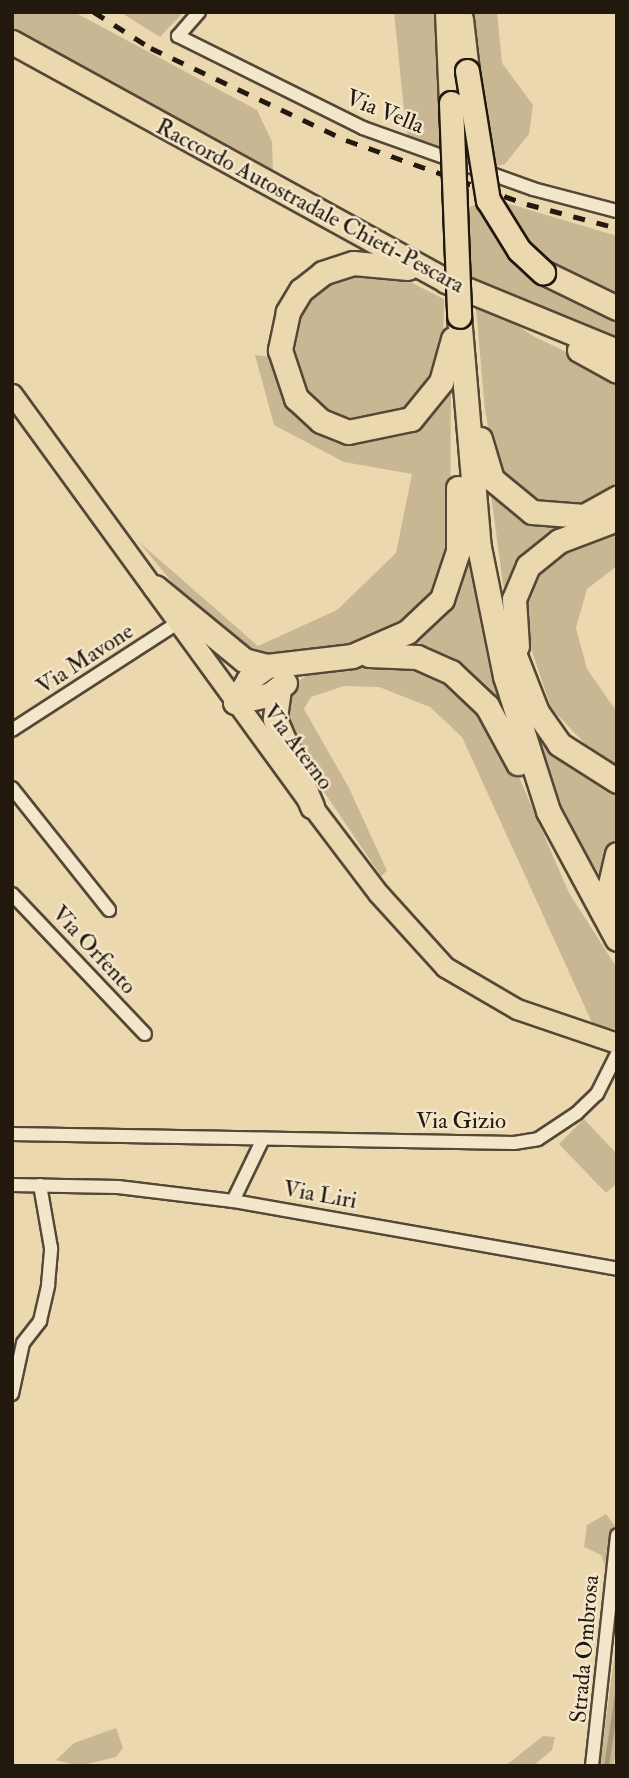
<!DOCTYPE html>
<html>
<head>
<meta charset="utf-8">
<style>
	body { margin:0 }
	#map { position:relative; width:629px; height:1778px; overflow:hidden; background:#ecd8af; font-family:"IM FELL Double Pica",serif }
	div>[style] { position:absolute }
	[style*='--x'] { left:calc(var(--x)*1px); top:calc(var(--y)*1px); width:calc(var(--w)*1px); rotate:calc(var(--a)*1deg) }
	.green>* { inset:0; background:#c9b794 }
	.stream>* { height:4.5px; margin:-2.25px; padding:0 2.25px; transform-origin:2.25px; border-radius:2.25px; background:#a79778 }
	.roads { filter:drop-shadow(2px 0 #544836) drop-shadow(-2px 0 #544836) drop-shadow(0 2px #544836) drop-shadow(0 -2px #544836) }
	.street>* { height:12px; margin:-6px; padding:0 6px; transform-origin:6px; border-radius:6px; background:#f3e6cb }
	.primary>* { height:19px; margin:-9.5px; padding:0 9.5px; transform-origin:9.5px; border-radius:9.5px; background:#ecd8af }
	.highway>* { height:23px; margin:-11.5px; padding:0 11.5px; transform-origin:11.5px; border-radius:11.5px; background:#ecd8af }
	.rail>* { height:4.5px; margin-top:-2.25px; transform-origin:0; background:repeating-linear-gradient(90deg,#21180e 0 12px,transparent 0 24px) }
	.bridges { filter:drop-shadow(2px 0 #21180e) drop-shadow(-2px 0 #21180e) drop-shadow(0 2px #21180e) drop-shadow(0 -2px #21180e) }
	.highway-bridge>* { height:23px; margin:-11.5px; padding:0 11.5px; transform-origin:11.5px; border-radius:11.5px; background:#ecd8af }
	span { translate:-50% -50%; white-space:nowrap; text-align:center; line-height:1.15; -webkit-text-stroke:5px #f3e6cb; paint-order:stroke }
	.street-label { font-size:23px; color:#21180e }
	.frame { position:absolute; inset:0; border:14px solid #21180e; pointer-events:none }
</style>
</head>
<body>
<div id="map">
	<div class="green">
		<i style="clip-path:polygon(12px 12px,74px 12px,257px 110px,272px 142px,273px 175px,12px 30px)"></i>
		<i style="clip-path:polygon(120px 12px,178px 12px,181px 15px,160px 37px)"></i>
		<i style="clip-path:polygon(394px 12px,435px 12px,444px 154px,411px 142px,406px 130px)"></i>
		<i style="clip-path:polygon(469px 12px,497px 12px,502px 63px,533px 105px,529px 134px,505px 164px,494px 167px)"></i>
		<i style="clip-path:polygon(506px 203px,617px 236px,617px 298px,566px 276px,538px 253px)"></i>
		<i style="clip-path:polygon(478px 204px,617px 316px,617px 342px,472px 284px,465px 208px)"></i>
		<i style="clip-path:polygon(388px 271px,444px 299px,443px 356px,437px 376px,408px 412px,340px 422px,304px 396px,287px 335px,297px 307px,333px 276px)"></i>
		<i style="clip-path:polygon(475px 298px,535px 337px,617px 376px,617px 482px,597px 497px,573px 505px,534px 502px,507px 484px,493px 455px,485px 410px)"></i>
		<i style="clip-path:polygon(255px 355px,271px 357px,284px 384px,368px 439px,412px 428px,451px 385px,450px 561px,437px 595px,403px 628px,326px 653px,257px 657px,187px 600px,138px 541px,258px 646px,337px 610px,396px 553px,412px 474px,344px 462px,274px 425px)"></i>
		<i style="clip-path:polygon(489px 480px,580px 524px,507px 608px,502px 577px)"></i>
		<i style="clip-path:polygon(617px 525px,617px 566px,587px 589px,576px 628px,587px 669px,617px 712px,617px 766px,591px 750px,551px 708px,527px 636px,521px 596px,552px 553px)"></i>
		<i style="clip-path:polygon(470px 553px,506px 714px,464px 669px,406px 645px,452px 601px)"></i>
		<i style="clip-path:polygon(387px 660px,410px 661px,468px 693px,516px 770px,569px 893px,617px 968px,617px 1029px,594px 1027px,462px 737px,430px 707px,379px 687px,344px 686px,311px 697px,304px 709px,349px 788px,387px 871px,381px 876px,301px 758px,286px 725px,288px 689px,311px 672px)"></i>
		<i style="clip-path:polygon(529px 715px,617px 786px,617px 837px,602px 878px,569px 827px)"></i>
		<i style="clip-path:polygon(584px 1119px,617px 1154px,617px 1183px,606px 1193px,559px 1144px)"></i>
		<i style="clip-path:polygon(606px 1514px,615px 1526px,605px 1566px,601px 1555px,584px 1547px,587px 1525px)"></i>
		<i style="clip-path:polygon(617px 1636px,617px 1748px,613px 1766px,600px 1766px)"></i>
		<i style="clip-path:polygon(116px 1728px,123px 1748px,116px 1757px,79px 1766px,56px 1760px,74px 1743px)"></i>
		<i style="clip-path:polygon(543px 1736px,555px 1737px,552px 1750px,533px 1766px,505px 1766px)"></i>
	</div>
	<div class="stream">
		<i style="--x:606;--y:1766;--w:74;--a:-81.4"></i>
	</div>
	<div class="roads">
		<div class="street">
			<i style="--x:199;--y:12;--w:32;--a:131"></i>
			<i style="--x:178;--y:36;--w:207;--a:26.4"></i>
			<i style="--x:363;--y:128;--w:181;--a:19.7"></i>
			<i style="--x:533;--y:189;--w:87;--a:14.7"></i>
			<i style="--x:12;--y:730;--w:199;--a:-32.9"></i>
			<i style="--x:12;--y:788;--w:156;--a:51.5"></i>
			<i style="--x:12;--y:894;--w:193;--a:46.5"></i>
			<i style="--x:12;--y:1134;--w:502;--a:1.03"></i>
			<i style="--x:514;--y:1143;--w:24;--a:-9"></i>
			<i style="--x:538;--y:1139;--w:47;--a:-33.7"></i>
			<i style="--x:577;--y:1113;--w:28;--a:-44"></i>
			<i style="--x:597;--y:1094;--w:45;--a:-63.4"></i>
			<i style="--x:12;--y:1185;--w:106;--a:1.1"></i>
			<i style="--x:118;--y:1187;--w:116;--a:6.9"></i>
			<i style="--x:233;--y:1201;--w:390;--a:10"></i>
			<i style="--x:233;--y:1201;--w:69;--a:-64.2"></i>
			<i style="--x:12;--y:1394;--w:52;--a:-77.8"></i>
			<i style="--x:23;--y:1343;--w:28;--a:-52"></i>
			<i style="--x:40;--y:1321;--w:37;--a:-77"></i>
			<i style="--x:48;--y:1285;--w:37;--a:-85"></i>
			<i style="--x:51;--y:1248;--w:64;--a:-99.9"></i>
			<i style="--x:592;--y:1766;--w:232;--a:-83.8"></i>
		</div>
		<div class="primary">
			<i style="--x:12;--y:394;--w:510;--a:53.94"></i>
			<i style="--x:312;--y:806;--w:109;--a:52.8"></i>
			<i style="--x:378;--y:893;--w:100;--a:47.8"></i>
			<i style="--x:445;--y:967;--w:83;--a:30.3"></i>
			<i style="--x:517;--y:1009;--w:106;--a:18.8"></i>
		</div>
		<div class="highway">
			<i style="--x:447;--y:12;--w:91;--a:87.5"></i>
			<i style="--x:461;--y:19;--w:52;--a:83.4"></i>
			<i style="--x:12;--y:42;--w:495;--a:28.8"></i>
			<i style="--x:446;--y:281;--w:185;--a:22.3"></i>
			<i style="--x:408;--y:268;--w:55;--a:-174.8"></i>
			<i style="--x:353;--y:263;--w:32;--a:162"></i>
			<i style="--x:323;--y:273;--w:28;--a:142"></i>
			<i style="--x:301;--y:290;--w:26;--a:121"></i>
			<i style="--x:288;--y:312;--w:39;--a:102"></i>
			<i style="--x:280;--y:350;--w:51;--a:71.6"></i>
			<i style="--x:296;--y:398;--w:34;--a:43"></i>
			<i style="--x:321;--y:421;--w:29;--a:22"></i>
			<i style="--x:348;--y:432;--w:64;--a:-11.7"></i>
			<i style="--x:411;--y:419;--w:48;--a:-51"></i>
			<i style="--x:441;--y:382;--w:45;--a:-74.4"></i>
			<i style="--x:543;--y:272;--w:82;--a:25.9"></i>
			<i style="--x:459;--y:316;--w:232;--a:85.1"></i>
			<i style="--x:479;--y:547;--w:132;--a:78.6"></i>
			<i style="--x:505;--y:676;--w:142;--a:72.3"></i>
			<i style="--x:548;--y:811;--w:145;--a:61.7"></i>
			<i style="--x:579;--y:350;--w:43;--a:28.9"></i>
			<i style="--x:480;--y:439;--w:42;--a:73.3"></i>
			<i style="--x:492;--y:479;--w:52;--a:39.5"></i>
			<i style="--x:532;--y:512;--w:52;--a:4.4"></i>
			<i style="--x:584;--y:516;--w:38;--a:-29"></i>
			<i style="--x:155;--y:587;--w:115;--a:39.4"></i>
			<i style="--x:244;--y:660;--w:24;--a:15"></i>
			<i style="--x:267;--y:666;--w:86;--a:-6.7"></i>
			<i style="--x:352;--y:656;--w:60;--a:-23.6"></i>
			<i style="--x:407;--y:632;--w:48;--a:-43.3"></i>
			<i style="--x:442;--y:599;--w:51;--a:-71.6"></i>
			<i style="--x:458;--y:551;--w:63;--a:-90"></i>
			<i style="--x:505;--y:630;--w:88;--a:68.7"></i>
			<i style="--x:537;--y:712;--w:39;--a:55"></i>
			<i style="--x:559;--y:744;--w:69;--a:32.5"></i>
			<i style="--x:517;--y:646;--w:47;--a:-93.7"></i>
			<i style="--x:514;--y:599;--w:36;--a:-67"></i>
			<i style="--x:528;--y:566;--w:40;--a:-39"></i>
			<i style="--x:559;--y:541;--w:62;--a:-20.8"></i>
			<i style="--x:369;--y:655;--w:48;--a:2.4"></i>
			<i style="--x:417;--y:657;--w:37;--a:24"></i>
			<i style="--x:451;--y:672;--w:50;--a:43.4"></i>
			<i style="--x:487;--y:706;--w:65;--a:61.5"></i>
			<i style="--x:279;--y:689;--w:30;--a:98"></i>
			<i style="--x:275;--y:719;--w:95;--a:67"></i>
			<i style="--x:235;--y:702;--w:35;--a:-12"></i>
			<i style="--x:269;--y:695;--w:20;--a:-37"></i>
			<i style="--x:235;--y:702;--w:26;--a:-59"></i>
			<i style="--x:248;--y:680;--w:24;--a:-36"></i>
			<i style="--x:617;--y:854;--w:32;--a:103"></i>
			<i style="--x:610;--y:885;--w:30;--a:76"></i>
		</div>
	</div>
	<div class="rail">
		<i style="--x:94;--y:12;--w:67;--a:32.3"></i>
		<i style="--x:151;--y:48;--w:216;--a:25.3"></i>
		<i style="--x:346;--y:140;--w:192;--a:19.5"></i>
		<i style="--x:527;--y:204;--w:93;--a:14.9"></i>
	</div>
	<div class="bridges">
		<div class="highway-bridge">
			<i style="--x:467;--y:71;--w:131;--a:80.8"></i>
			<i style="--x:488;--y:200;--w:59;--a:58.2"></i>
			<i style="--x:519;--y:250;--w:33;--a:43"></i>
			<i style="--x:451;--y:103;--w:213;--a:87.8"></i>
		</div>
	</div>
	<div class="street-label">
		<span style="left:385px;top:112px;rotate:22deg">Via Vella</span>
		<span style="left:310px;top:206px;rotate:28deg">Raccordo Autostradale Chieti-Pescara</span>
		<span style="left:85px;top:659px;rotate:-33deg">Via Mavone</span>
		<span style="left:298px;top:747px;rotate:53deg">Via Aterno</span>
		<span style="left:94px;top:950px;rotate:47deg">Via Orfento</span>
		<span style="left:461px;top:1121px">Via Gizio</span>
		<span style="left:320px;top:1195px;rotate:10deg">Via Liri</span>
		<span style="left:585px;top:1649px;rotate:-85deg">Strada Ombrosa</span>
	</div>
	<div class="frame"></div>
</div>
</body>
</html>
